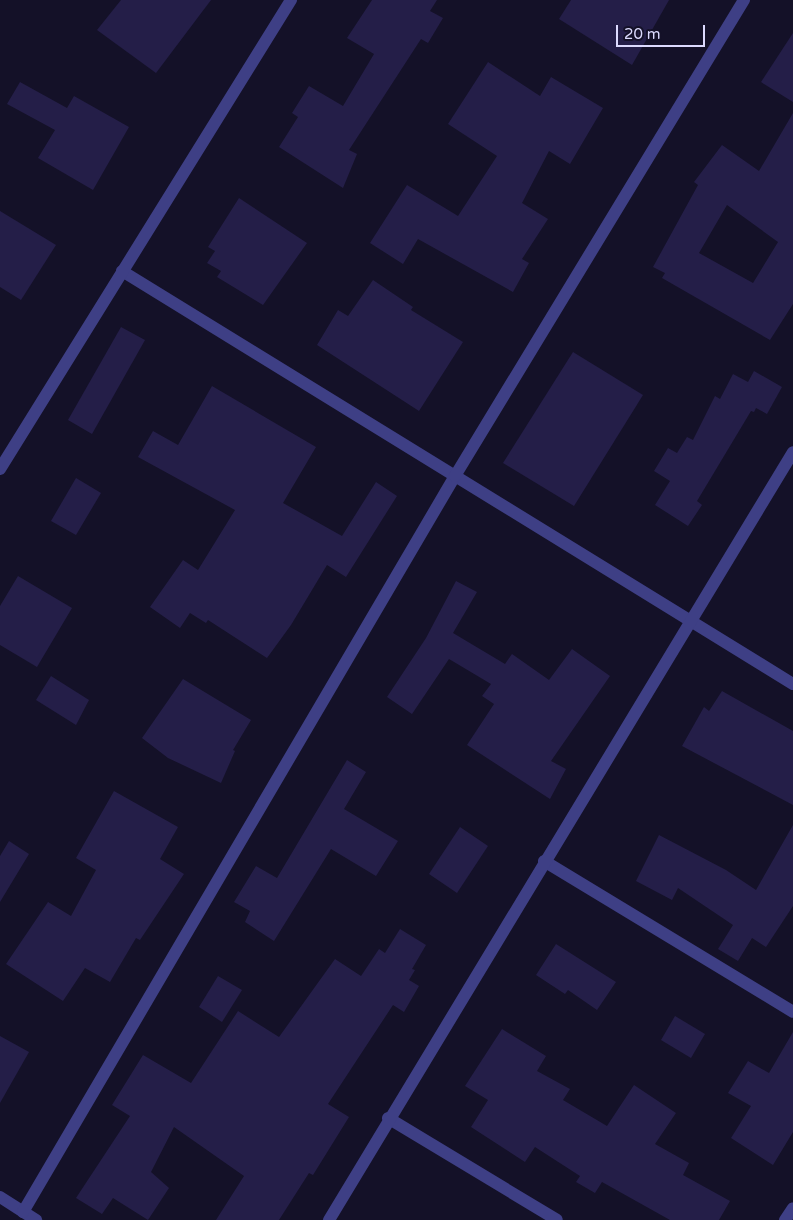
<!DOCTYPE html>
<html>
<head>
<meta charset="utf-8">
<style>
	body { margin:0 }
	#map { position:relative; width:793px; height:1220px; overflow:hidden; background:#141128; font-family:"Varela Round",sans-serif }
	div>[style] { position:absolute }
	[style*='--x'] { left:calc(var(--x)*1px); top:calc(var(--y)*1px); width:calc(var(--w)*1px); rotate:calc(var(--a)*1deg) }
	.building>* { inset:0; background:#241e48 }
	.minor>* { height:12px; margin:-6px; padding:0 6px; transform-origin:6px; border-radius:6px; background:#3e3f85 }
	span { translate:-50% -50%; white-space:nowrap; text-align:center; line-height:1.15; -webkit-text-stroke:4px #141128; paint-order:stroke }
	.scale { position:absolute; left:616px; top:25px; width:89px; height:22px; box-sizing:border-box; border:2px solid #dcdafe; border-top:0; padding-left:6px; font-size:15px; line-height:18px; white-space:nowrap; color:#dcdafe; -webkit-text-stroke:4px #141128; paint-order:stroke }
</style>
</head>
<body>
<div id="map">
	<div class="building">
		<i style="clip-path:polygon(121px 0,211px 0,156px 73px,97px 30px)"></i>
		<i style="clip-path:polygon(372px 0,437px 0,430px 11px,443px 18px,428px 43px,421px 39px,349px 150px,357px 154px,343px 188px,279px 147px,298px 117px,292px 113px,309px 86px,343px 106px,374px 54px,347px 38px)"></i>
		<i style="clip-path:polygon(571px 0,669px 0,632px 65px,559px 19px)"></i>
		<i style="clip-path:polygon(793px 33px,793px 102px,761px 82px)"></i>
		<i style="clip-path:polygon(488px 62px,540px 96px,551px 77px,603px 108px,570px 164px,549px 151px,522px 203px,548px 219px,522px 259px,529px 263px,513px 292px,418px 239px,403px 264px,370px 243px,407px 185px,458px 216px,497px 156px,448px 124px)"></i>
		<i style="clip-path:polygon(20px 82px,67px 108px,74px 96px,129px 127px,93px 190px,38px 158px,55px 130px,7px 104px)"></i>
		<i style="clip-path:polygon(evenodd,793px 113px,793px 304px,770px 340px,662px 278px,665px 273px,653px 267px,698px 185px,694px 182px,722px 145px,759px 171px,793px 113px,727px 205px,778px 242px,753px 283px,699px 253px,727px 205px)"></i>
		<i style="clip-path:polygon(239px 198px,307px 243px,263px 305px,217px 277px,221px 271px,207px 263px,215px 251px,208px 247px)"></i>
		<i style="clip-path:polygon(0 211px,56px 245px,21px 300px,0 287px)"></i>
		<i style="clip-path:polygon(373px 280px,413px 307px,411px 310px,463px 342px,419px 411px,317px 345px,338px 310px,348px 316px)"></i>
		<i style="clip-path:polygon(121px 327px,145px 340px,92px 434px,68px 420px)"></i>
		<i style="clip-path:polygon(573px 352px,643px 395px,574px 506px,503px 463px)"></i>
		<i style="clip-path:polygon(754px 371px,782px 387px,767px 414px,756px 408px,754px 412px,751px 411px,697px 501px,702px 505px,688px 526px,655px 505px,670px 481px,654px 471px,668px 448px,677px 453px,687px 437px,693px 440px,715px 396px,720px 399px,733px 374px,748px 382px)"></i>
		<i style="clip-path:polygon(212px 386px,316px 447px,283px 503px,342px 536px,376px 482px,397px 496px,346px 577px,327px 565px,291px 625px,267px 658px,208px 620px,206px 623px,190px 613px,180px 628px,150px 607px,183px 560px,198px 570px,235px 510px,138px 457px,153px 431px,178px 445px)"></i>
		<i style="clip-path:polygon(76px 478px,101px 493px,76px 535px,51px 521px)"></i>
		<i style="clip-path:polygon(18px 576px,72px 608px,37px 667px,0 645px,0 606px)"></i>
		<i style="clip-path:polygon(456px 581px,477px 592px,453px 633px,505px 664px,512px 654px,549px 680px,572px 649px,610px 676px,551px 761px,566px 769px,550px 799px,467px 745px,494px 704px,482px 696px,491px 684px,449px 659px,412px 714px,387px 697px,426px 638px)"></i>
		<i style="clip-path:polygon(51px 676px,89px 700px,76px 725px,36px 700px)"></i>
		<i style="clip-path:polygon(183px 679px,251px 720px,233px 750px,235px 751px,221px 783px,168px 758px,142px 738px)"></i>
		<i style="clip-path:polygon(722px 691px,793px 731px,793px 805px,682px 746px,704px 707px,709px 711px)"></i>
		<i style="clip-path:polygon(347px 760px,366px 772px,344px 809px,398px 841px,376px 876px,331px 849px,274px 941px,245px 922px,250px 911px,234px 902px,256px 866px,277px 878px)"></i>
		<i style="clip-path:polygon(114px 791px,178px 827px,160px 859px,184px 874px,140px 940px,136px 938px,110px 982px,85px 968px,63px 1001px,6px 964px,48px 902px,71px 916px,96px 870px,76px 858px)"></i>
		<i style="clip-path:polygon(793px 825px,793px 906px,766px 947px,752px 938px,738px 961px,718px 949px,733px 925px,678px 888px,672px 900px,636px 881px,659px 835px,726px 870px,756px 890px)"></i>
		<i style="clip-path:polygon(460px 827px,488px 846px,457px 893px,429px 874px)"></i>
		<i style="clip-path:polygon(9px 841px,29px 854px,0 902px,0 856px)"></i>
		<i style="clip-path:polygon(400px 929px,426px 945px,412px 969px,415px 970px,409px 980px,419px 986px,404px 1012px,393px 1005px,328px 1104px,349px 1117px,313px 1175px,309px 1173px,279px 1220px,216px 1220px,244px 1176px,174px 1127px,151px 1172px,169px 1188px,148px 1220px,113px 1198px,102px 1214px,76px 1198px,130px 1116px,112px 1105px,143px 1055px,191px 1083px,238px 1011px,279px 1037px,335px 959px,361px 976px,379px 949px,385px 953px)"></i>
		<i style="clip-path:polygon(556px 944px,616px 982px,597px 1010px,568px 990px,565px 994px,536px 975px)"></i>
		<i style="clip-path:polygon(218px 976px,242px 990px,222px 1022px,199px 1007px)"></i>
		<i style="clip-path:polygon(675px 1016px,705px 1034px,691px 1058px,661px 1040px)"></i>
		<i style="clip-path:polygon(502px 1029px,546px 1056px,537px 1071px,570px 1089px,563px 1100px,607px 1126px,634px 1085px,676px 1113px,655px 1144px,689px 1163px,683px 1175px,730px 1201px,719px 1220px,670px 1220px,602px 1182px,595px 1193px,576px 1182px,580px 1176px,535px 1147px,525px 1162px,471px 1127px,488px 1100px,465px 1086px)"></i>
		<i style="clip-path:polygon(793px 1032px,793px 1132px,773px 1165px,731px 1138px,751px 1106px,728px 1093px,748px 1061px,769px 1073px)"></i>
		<i style="clip-path:polygon(0 1036px,29px 1052px,0 1103px)"></i>
	</div>
	<div class="minor">
		<i style="--x:122;--y:271;--w:788;--a:31.61"></i>
		<i style="--x:0;--y:469;--w:552;--a:-58.18"></i>
		<i style="--x:544;--y:861;--w:291;--a:31.2"></i>
		<i style="--x:388;--y:1118;--w:197;--a:31.1"></i>
		<i style="--x:0;--y:1197;--w:43;--a:32.6"></i>
		<i style="--x:23;--y:1212;--w:853;--a:-59.59"></i>
		<i style="--x:455;--y:476;--w:557;--a:-58.74"></i>
		<i style="--x:329;--y:1220;--w:897;--a:-58.86"></i>
		<i style="--x:785;--y:1220;--w:14;--a:-56"></i>
	</div>
	<div class="scale">20 m</div>
</div>
</body>
</html>
